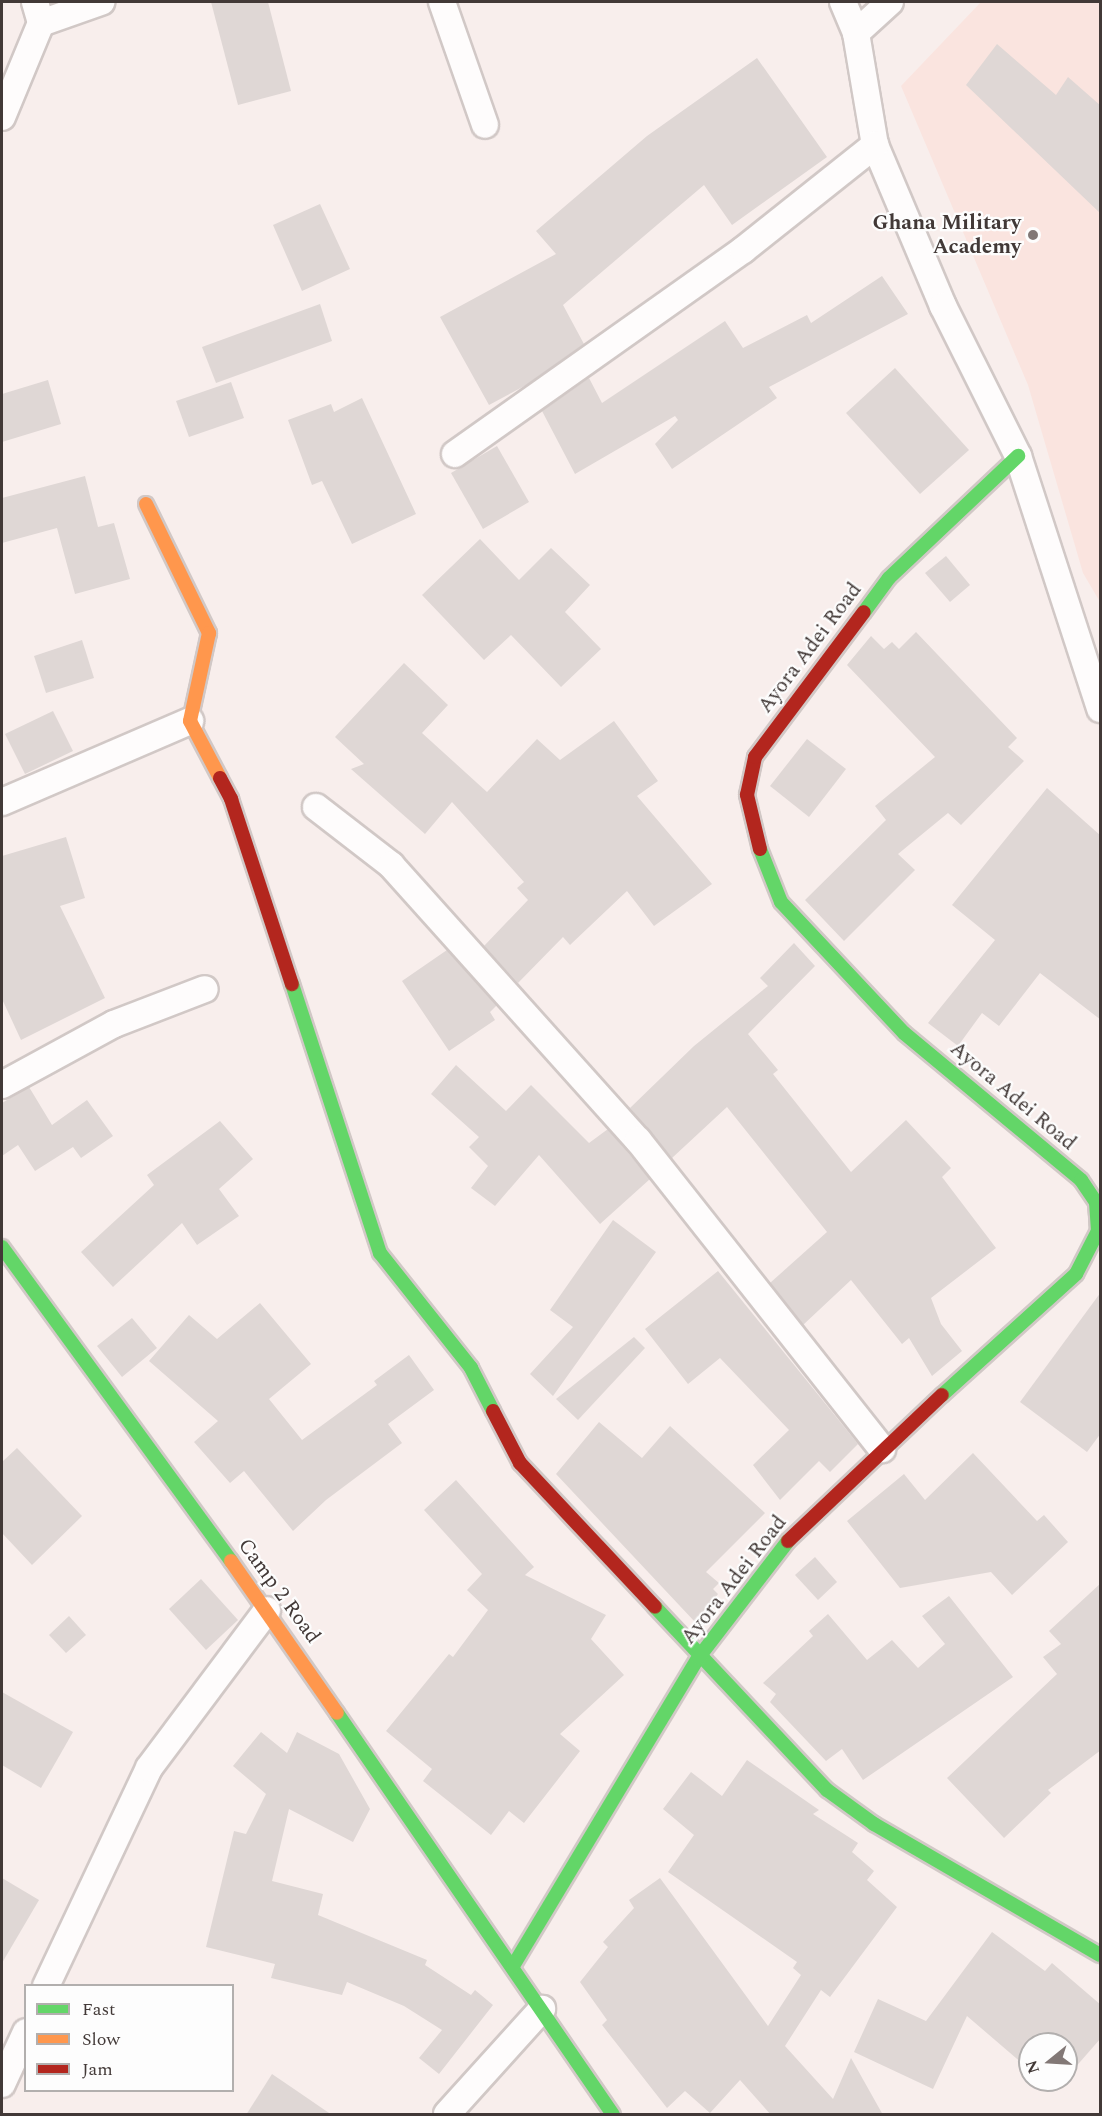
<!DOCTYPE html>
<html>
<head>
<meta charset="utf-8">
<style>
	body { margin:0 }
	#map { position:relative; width:1102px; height:2116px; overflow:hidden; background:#f8eeec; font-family:Spectral,serif }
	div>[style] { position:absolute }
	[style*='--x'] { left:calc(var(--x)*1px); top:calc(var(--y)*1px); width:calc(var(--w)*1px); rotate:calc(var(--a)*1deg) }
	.built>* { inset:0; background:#fae4df }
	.building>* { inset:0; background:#dfd7d5 }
	.roads { filter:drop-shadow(2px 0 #d1c8c6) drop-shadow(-2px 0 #d1c8c6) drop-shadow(0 2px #d1c8c6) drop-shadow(0 -2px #d1c8c6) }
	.street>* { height:26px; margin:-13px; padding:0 13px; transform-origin:13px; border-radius:13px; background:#fefcfc }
	.fast>* { height:14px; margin:-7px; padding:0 7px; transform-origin:7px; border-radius:7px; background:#63d668 }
	.slow>* { height:14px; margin:-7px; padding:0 7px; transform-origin:7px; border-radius:7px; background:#ff974d }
	.jam>* { height:14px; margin:-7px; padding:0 7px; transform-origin:7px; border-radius:7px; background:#b3261e }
	.dots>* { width:16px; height:16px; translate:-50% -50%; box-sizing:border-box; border:3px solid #fdfdfd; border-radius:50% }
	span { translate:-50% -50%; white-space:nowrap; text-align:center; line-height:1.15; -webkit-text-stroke:4.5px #fdfdfd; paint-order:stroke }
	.poi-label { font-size:21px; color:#423937; font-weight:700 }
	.right { translate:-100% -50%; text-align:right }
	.street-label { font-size:21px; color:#423937 }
	.frame { position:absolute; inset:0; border:3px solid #423937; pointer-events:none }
	.legend { position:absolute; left:24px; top:1984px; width:210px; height:108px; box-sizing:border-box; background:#fdfdfd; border:2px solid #b2afae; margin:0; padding:8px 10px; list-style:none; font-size:18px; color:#423937 }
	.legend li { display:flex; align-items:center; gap:12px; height:30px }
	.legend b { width:30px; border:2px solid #b2afae }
	.north { position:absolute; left:1018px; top:2032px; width:60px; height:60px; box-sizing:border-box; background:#fdfdfd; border:2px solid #b2afae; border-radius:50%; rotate:252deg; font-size:16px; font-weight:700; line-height:24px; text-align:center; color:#423937 }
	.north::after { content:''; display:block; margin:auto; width:21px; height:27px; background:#827876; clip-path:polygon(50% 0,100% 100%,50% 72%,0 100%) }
</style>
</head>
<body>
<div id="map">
	<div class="built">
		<i style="clip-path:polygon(981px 2px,1100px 2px,1100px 602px,1083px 573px,1028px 385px,901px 86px)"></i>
	</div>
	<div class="building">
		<i style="clip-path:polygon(211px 2px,268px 2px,291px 91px,238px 105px)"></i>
		<i style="clip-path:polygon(997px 44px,1056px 95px,1068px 77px,1101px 106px,1101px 214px,966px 85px)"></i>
		<i style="clip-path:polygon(757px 58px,827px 157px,732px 225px,704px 185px,563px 305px,584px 344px,528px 384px,489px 405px,440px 317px,556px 254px,536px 231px,647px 136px)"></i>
		<i style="clip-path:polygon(320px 204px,350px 269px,302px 291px,273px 225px)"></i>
		<i style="clip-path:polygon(882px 276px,908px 314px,769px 387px,777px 398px,672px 469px,655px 444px,678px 420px,675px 416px,575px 474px,542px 411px,589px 378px,602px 403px,725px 321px,743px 348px,807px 315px,811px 323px)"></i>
		<i style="clip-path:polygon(320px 304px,332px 341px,216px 383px,202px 347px)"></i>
		<i style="clip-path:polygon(895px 368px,969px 450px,920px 494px,846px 413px)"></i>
		<i style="clip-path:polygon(48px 380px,61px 424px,2px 442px,2px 394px)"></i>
		<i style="clip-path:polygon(231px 382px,244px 418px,189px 437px,176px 401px)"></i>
		<i style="clip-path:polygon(362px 398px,416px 514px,352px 544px,322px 481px,312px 485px,288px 420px,331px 404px,334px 412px)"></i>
		<i style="clip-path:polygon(497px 446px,529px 502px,483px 529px,451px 473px)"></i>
		<i style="clip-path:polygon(85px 476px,98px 527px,114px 523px,130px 579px,75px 594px,57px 528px,2px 543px,2px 498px)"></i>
		<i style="clip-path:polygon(480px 539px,519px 580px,551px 548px,590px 585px,565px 612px,601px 649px,561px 687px,511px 635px,484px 660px,422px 595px)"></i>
		<i style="clip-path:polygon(946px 556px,970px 585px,950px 602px,925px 573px)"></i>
		<i style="clip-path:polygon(916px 632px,1017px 738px,1008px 747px,1024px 761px,961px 825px,948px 813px,898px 854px,915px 870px,844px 941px,805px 900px,886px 820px,875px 806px,935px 757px,847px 665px,871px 636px,884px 649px,892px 642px,899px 649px)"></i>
		<i style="clip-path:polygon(82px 640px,94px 678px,46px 693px,34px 656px)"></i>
		<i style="clip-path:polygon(404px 663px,448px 705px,422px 733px,487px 792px,537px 739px,560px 760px,614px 721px,658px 781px,637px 796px,712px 884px,654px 926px,627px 891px,570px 945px,563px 937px,518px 983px,484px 946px,528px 900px,517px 888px,524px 882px,452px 802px,425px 834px,351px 769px,364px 764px,335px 737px)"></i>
		<i style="clip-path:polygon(53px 711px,73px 751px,25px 774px,5px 734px)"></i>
		<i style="clip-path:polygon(807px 739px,846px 769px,809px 817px,770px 786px)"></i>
		<i style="clip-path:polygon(1047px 788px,1101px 836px,1101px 1020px,1040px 973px,999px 1026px,982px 1013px,958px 1046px,928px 1023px,995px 940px,952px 905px)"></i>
		<i style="clip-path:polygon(66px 837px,85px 898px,60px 906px,105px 998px,21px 1040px,2px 999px,2px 856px)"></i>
		<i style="clip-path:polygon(794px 943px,815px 966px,748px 1034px,778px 1070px,773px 1074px,851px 1172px,906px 1120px,951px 1168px,942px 1177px,996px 1248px,931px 1298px,941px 1324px,962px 1351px,932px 1376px,909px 1338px,902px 1344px,851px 1280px,803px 1325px,770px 1283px,827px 1232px,727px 1107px,672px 1158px,630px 1108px,694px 1046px,768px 986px,760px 978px)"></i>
		<i style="clip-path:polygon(447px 950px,497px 1005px,490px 1012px,495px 1020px,449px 1051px,402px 981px)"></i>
		<i style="clip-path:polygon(456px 1065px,506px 1111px,531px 1085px,589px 1143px,608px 1129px,650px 1179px,600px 1224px,539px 1155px,495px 1206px,471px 1188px,488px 1166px,469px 1147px,479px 1137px,431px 1094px)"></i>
		<i style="clip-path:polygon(29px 1087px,52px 1125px,87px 1100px,113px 1136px,81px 1158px,73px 1147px,35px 1171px,18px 1145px,2px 1156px,2px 1103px)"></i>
		<i style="clip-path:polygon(220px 1121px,253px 1159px,219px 1189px,239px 1216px,197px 1245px,182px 1223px,113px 1287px,81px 1252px,154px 1185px,147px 1175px)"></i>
		<i style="clip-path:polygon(613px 1220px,656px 1252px,553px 1396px,530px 1374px,573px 1327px,550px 1310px)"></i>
		<i style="clip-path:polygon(718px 1271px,858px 1444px,830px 1472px,819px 1461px,780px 1500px,753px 1465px,789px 1430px,720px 1358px,688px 1384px,645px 1329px)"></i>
		<i style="clip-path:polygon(1101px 1292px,1101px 1433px,1087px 1452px,1020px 1402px)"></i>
		<i style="clip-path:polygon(260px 1303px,311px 1364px,269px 1399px,302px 1440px,377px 1385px,374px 1381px,409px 1355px,434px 1390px,388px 1424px,402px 1443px,326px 1500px,293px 1531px,244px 1471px,230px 1483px,194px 1442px,218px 1421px,149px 1361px,189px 1315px,217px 1339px)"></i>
		<i style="clip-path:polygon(132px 1318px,157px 1348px,122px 1377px,97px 1346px)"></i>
		<i style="clip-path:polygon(634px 1337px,645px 1348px,578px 1420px,556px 1399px)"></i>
		<i style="clip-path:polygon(599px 1422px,642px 1458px,670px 1426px,765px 1513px,706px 1572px,719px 1583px,713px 1589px,718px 1594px,695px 1622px,556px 1474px)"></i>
		<i style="clip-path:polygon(17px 1448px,82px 1516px,32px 1565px,2px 1533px,2px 1462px)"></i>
		<i style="clip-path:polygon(973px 1453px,1037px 1521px,1044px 1515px,1068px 1542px,1012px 1595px,991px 1572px,900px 1588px,847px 1521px,904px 1474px,925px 1500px)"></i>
		<i style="clip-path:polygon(456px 1480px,534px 1567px,525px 1575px,606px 1615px,591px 1639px,624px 1675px,560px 1734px,580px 1751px,524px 1823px,509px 1811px,491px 1835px,423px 1781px,432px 1769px,386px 1731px,449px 1654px,453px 1657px,488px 1610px,467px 1590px,482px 1574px,424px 1510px)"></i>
		<i style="clip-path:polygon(815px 1557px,837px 1582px,818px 1600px,795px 1575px)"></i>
		<i style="clip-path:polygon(201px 1579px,238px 1620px,206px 1650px,169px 1609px)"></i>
		<i style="clip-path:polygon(1101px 1583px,1101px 1750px,1048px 1790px,1051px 1793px,1004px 1838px,947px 1778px,1057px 1674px,1043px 1657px,1061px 1644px,1049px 1631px)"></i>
		<i style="clip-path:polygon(949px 1596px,1013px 1677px,863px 1780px,842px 1749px,826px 1761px,770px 1702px,776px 1694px,763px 1683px,813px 1636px,809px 1631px,828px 1614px,867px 1660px,892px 1640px,918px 1668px,945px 1644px,922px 1616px)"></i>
		<i style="clip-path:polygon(69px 1616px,86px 1635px,66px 1653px,49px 1635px)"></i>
		<i style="clip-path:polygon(2px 1692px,73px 1732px,41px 1788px,2px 1765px)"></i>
		<i style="clip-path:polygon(261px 1732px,287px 1753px,297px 1732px,339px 1754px,370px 1809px,353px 1842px,289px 1809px,272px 1881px,323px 1894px,318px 1915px,427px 1960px,425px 1965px,471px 1995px,475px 1990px,493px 2005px,439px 2074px,419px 2058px,442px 2030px,404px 2006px,347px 1982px,342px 1995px,271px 1978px,275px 1964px,206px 1947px,234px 1831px,246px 1834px,266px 1794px,233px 1766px)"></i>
		<i style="clip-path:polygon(747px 1760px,819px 1810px,813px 1814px,858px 1843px,852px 1852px,874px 1871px,867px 1880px,897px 1907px,830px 1997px,821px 1990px,785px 2046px,833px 2099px,851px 2058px,883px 2115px,771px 2115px,740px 2080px,710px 2113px,685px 2091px,667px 2108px,602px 2025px,607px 2020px,580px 1982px,608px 1947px,603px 1942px,634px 1908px,629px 1900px,660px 1878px,768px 2026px,801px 1975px,793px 1968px,797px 1962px,668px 1872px,694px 1835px,663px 1809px,691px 1772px,722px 1796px)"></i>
		<i style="clip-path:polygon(2px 1878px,39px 1900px,2px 1963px)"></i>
		<i style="clip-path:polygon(992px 1932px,1045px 1971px,1052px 1963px,1101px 2005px,1101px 2038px,1066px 2078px,1066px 2044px,1030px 2044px,1030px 2070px,967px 2016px,933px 2089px,854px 2052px,878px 1999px,926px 2021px)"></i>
		<i style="clip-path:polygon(272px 2074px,297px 2091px,332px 2115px,246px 2115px)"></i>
	</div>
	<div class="roads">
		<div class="street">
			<i style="--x:442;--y:2;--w:130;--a:70.7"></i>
			<i style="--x:843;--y:2;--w:34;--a:67"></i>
			<i style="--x:856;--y:33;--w:114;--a:80.4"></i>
			<i style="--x:875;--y:145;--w:175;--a:67.1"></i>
			<i style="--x:943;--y:306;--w:168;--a:63.4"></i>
			<i style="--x:1018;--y:456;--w:266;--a:72"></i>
			<i style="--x:41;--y:23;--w:64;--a:-19.3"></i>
			<i style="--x:856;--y:33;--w:46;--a:-42.4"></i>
			<i style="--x:2;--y:117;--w:102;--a:-67.5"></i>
			<i style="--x:41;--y:23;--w:22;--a:-106"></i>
			<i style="--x:455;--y:454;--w:353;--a:-35.3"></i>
			<i style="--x:743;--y:250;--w:169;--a:-38.5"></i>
			<i style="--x:2;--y:802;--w:205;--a:-23.3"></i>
			<i style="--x:316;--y:807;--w:95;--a:37.7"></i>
			<i style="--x:391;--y:865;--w:370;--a:48.1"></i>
			<i style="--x:638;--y:1140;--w:394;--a:51.7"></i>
			<i style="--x:2;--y:1085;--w:128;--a:-28.6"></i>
			<i style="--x:114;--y:1024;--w:97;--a:-21"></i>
			<i style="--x:46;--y:1986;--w:241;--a:-64.7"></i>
			<i style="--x:149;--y:1768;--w:197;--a:-53.2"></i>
			<i style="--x:2;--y:2084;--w:57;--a:-65.2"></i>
			<i style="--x:447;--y:2114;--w:142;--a:-47.9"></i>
		</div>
		<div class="fast">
			<i style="--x:864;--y:612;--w:42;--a:-53.7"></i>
			<i style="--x:889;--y:578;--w:178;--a:-43.4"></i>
			<i style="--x:760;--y:849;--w:57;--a:68.4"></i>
			<i style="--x:781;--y:902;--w:180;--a:46.8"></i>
			<i style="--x:904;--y:1033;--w:230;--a:39.7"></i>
			<i style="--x:1081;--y:1180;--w:27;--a:56"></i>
			<i style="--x:1096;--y:1202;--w:29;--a:86"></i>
			<i style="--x:1098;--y:1231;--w:48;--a:117.1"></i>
			<i style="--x:1076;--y:1274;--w:181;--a:137.9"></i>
			<i style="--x:292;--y:984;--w:283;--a:71.9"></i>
			<i style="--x:380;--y:1253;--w:147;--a:51.6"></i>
			<i style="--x:471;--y:1368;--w:48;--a:62.9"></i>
			<i style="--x:2;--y:1247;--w:389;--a:53.9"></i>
			<i style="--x:655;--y:1607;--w:251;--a:46.8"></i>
			<i style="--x:827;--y:1790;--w:58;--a:35.9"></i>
			<i style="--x:874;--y:1824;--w:261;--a:30.1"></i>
			<i style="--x:337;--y:1713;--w:487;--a:55.5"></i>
			<i style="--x:513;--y:1966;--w:361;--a:-59"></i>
			<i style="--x:699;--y:1657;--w:146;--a:-52.5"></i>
		</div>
		<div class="slow">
			<i style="--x:146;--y:504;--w:144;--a:64"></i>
			<i style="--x:209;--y:633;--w:90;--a:102.2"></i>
			<i style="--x:190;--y:721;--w:64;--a:62.2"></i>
			<i style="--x:231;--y:1561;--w:185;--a:55.1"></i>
		</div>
		<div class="jam">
			<i style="--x:220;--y:778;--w:24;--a:62"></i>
			<i style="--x:231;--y:799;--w:195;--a:71.8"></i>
			<i style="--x:760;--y:849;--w:56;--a:-103.5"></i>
			<i style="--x:747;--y:795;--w:39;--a:-78"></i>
			<i style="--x:755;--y:757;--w:181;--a:-53.1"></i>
			<i style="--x:493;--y:1411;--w:59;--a:62.6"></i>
			<i style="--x:520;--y:1463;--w:197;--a:46.8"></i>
			<i style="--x:788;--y:1541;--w:212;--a:-43.5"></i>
		</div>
	</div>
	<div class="dots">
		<i style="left:1033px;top:235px;background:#827876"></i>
	</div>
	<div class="poi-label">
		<span class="right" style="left:1021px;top:235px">Ghana Military<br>Academy</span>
	</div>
	<div class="street-label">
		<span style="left:810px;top:648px;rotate:-53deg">Ayora Adei Road</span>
		<span style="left:1013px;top:1096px;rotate:40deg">Ayora Adei Road</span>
		<span style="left:734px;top:1580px;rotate:-52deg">Ayora Adei Road</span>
		<span style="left:279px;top:1591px;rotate:54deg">Camp 2 Road</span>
	</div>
	<div class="frame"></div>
	<ul class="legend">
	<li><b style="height:8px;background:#63d668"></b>Fast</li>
	<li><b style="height:8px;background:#ff974d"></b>Slow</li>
	<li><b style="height:8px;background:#b3261e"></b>Jam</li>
	</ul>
	<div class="north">N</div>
</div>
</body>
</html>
